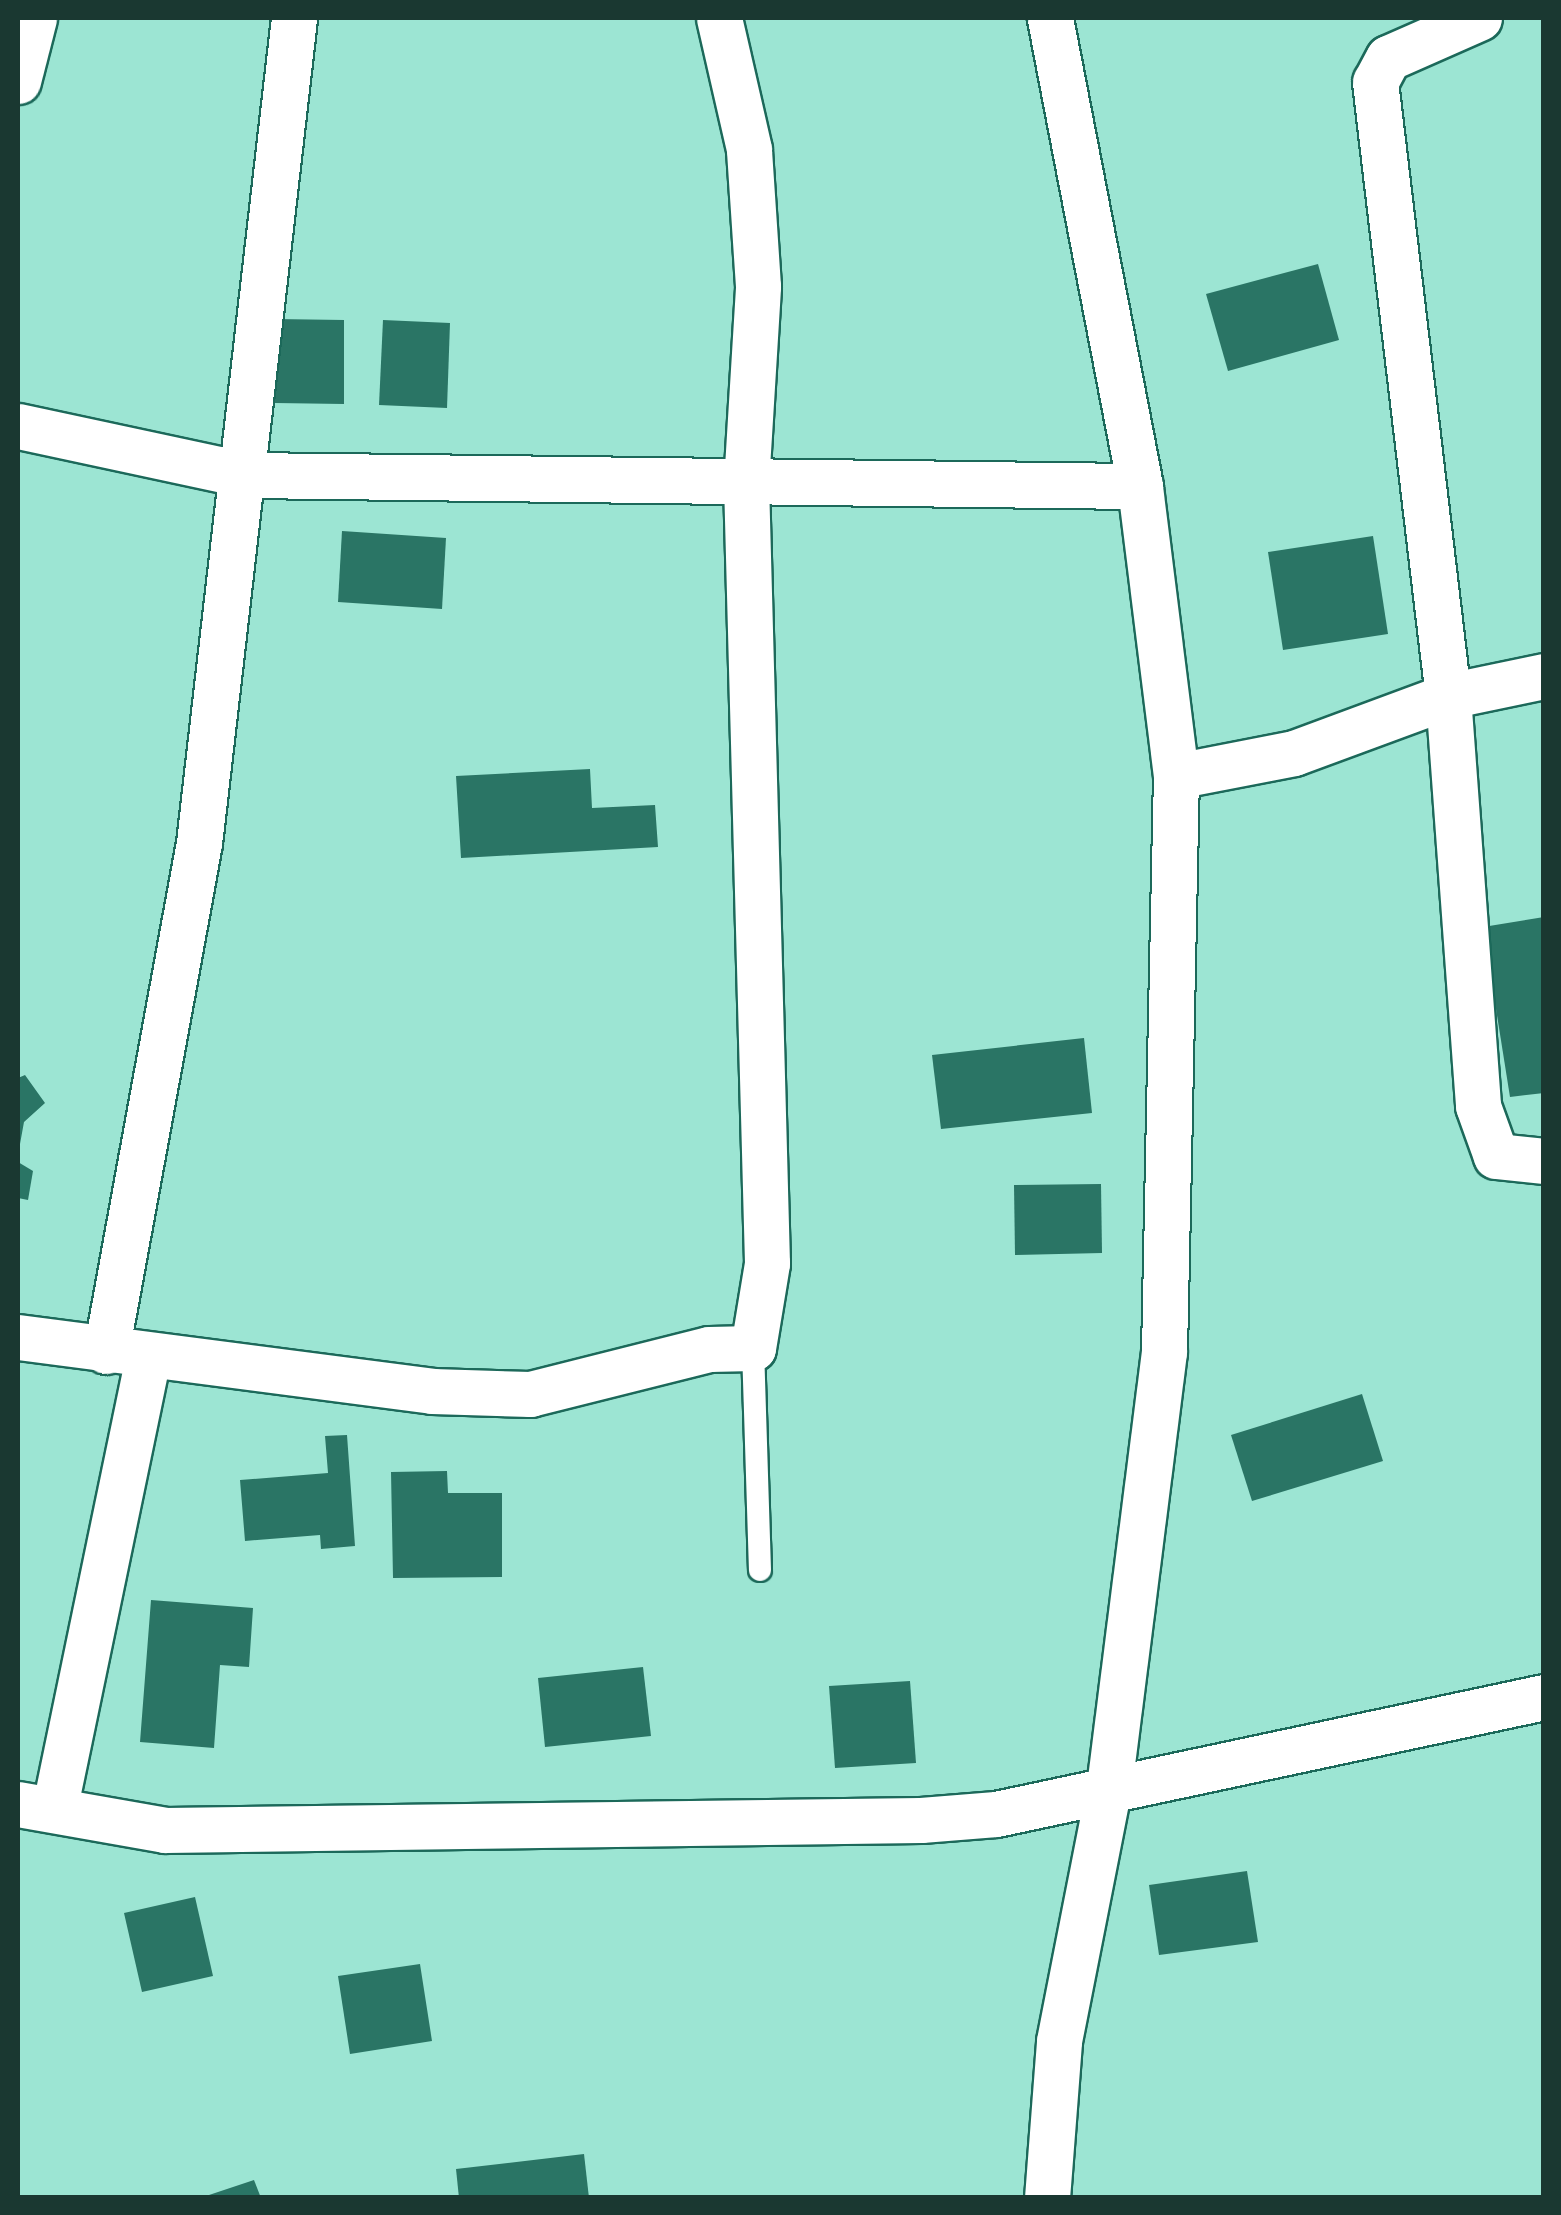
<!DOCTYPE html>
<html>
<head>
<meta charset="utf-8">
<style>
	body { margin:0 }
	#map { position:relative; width:1561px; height:2215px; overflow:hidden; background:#9ce5d3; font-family:Lora,serif }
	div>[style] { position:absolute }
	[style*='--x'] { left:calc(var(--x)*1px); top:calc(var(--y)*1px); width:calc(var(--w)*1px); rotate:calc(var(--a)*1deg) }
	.building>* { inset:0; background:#2a7565 }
	.roads { filter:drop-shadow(2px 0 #1c695a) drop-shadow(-2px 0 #1c695a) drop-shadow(0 2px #1c695a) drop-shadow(0 -2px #1c695a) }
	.service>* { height:22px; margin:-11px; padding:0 11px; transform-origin:11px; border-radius:11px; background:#fff }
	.minor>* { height:45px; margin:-22.5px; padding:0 22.5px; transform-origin:22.5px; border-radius:22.5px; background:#fff }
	span { translate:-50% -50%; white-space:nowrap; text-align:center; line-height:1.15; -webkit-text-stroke:10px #a9f3e0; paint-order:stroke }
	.frame { position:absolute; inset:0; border:20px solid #1a3831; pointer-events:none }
</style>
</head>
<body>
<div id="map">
	<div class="building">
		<i style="clip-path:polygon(1318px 264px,1339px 340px,1228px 371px,1206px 294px)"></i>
		<i style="clip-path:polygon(275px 319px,344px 320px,344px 404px,275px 403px)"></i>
		<i style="clip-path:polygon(383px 320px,450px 323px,447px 408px,379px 405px)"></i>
		<i style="clip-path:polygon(342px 531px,446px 538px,442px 609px,338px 602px)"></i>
		<i style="clip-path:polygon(1373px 536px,1388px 634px,1283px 650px,1268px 552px)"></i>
		<i style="clip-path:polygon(590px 769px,592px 808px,655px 805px,658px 847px,461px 858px,456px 776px)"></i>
		<i style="clip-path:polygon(1544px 917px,1544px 1093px,1510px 1097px,1483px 927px)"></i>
		<i style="clip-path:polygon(1084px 1038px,1092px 1113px,941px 1129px,932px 1055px)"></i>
		<i style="clip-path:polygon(25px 1075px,45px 1103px,24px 1122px,18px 1155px,18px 1078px)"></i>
		<i style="clip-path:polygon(18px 1162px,33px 1171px,28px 1200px,18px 1198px)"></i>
		<i style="clip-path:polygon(1101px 1184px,1102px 1253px,1015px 1255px,1014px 1185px)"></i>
		<i style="clip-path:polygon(1362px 1394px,1383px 1461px,1252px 1501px,1231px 1435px)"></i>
		<i style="clip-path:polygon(347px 1435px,355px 1546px,321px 1549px,320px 1535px,245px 1541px,240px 1480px,328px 1473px,325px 1436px)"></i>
		<i style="clip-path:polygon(447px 1471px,448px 1493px,502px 1493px,502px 1577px,393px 1578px,391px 1472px)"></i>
		<i style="clip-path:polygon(151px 1600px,253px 1608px,249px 1667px,220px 1665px,214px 1748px,140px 1742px)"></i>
		<i style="clip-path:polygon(643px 1667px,651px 1736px,545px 1747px,538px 1678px)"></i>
		<i style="clip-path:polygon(910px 1681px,916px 1763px,835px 1768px,829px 1686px)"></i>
		<i style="clip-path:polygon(1247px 1871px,1258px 1942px,1159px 1955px,1149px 1885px)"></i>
		<i style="clip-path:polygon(195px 1897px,213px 1976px,142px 1992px,124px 1913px)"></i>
		<i style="clip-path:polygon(420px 1964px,432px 2041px,350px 2054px,338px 1976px)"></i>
		<i style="clip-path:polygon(584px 2154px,589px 2198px,459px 2198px,456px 2169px)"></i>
		<i style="clip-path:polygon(254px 2180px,261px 2198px,203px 2198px,203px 2197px)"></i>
	</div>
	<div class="roads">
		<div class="service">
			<i style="--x:753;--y:1348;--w:222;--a:88.2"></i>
		</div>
		<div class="minor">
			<i style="--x:1479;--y:18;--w:99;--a:156.3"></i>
			<i style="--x:1388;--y:58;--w:27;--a:118"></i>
			<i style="--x:1375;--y:82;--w:618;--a:83.22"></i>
			<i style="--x:1448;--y:696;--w:411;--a:85.8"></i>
			<i style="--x:1478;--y:1106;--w:53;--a:70.2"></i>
			<i style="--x:1496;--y:1156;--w:48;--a:5.9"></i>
			<i style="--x:18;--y:81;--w:65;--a:-75.7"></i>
			<i style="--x:18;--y:426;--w:234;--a:12.1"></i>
			<i style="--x:247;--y:475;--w:893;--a:0.71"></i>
			<i style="--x:1176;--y:776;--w:120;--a:-11"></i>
			<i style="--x:1294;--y:753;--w:164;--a:-20.3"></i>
			<i style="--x:1448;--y:696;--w:98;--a:-11.8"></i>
			<i style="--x:18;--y:1337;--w:418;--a:7.4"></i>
			<i style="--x:432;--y:1391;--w:98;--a:1.8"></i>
			<i style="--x:530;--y:1394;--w:185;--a:-14.1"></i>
			<i style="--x:709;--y:1349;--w:44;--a:-1.3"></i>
			<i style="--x:753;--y:1348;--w:86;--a:-80.6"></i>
			<i style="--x:767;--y:1263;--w:779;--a:-91.54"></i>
			<i style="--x:746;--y:484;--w:198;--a:-86.5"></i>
			<i style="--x:758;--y:286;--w:137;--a:-93.8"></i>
			<i style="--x:749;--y:149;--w:134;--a:-102.9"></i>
			<i style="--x:106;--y:1351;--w:516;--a:-79.63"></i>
			<i style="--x:199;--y:843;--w:830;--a:-83.43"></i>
			<i style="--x:18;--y:1804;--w:149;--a:10"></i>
			<i style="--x:165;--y:1830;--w:756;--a:-0.76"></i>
			<i style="--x:921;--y:1820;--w:75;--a:-4.6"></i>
			<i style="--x:996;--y:1814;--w:560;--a:-12.05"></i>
			<i style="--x:55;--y:1806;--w:458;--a:-78.3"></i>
			<i style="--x:1047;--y:2198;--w:157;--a:-85.6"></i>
			<i style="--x:1059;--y:2041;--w:259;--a:-78.9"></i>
			<i style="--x:1109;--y:1787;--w:438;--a:-82.8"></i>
			<i style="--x:1164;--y:1352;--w:576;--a:-88.81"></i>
			<i style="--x:1176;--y:776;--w:292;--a:-97.1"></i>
			<i style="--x:1140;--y:486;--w:477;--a:-100.9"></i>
		</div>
	</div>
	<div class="frame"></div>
</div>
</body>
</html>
